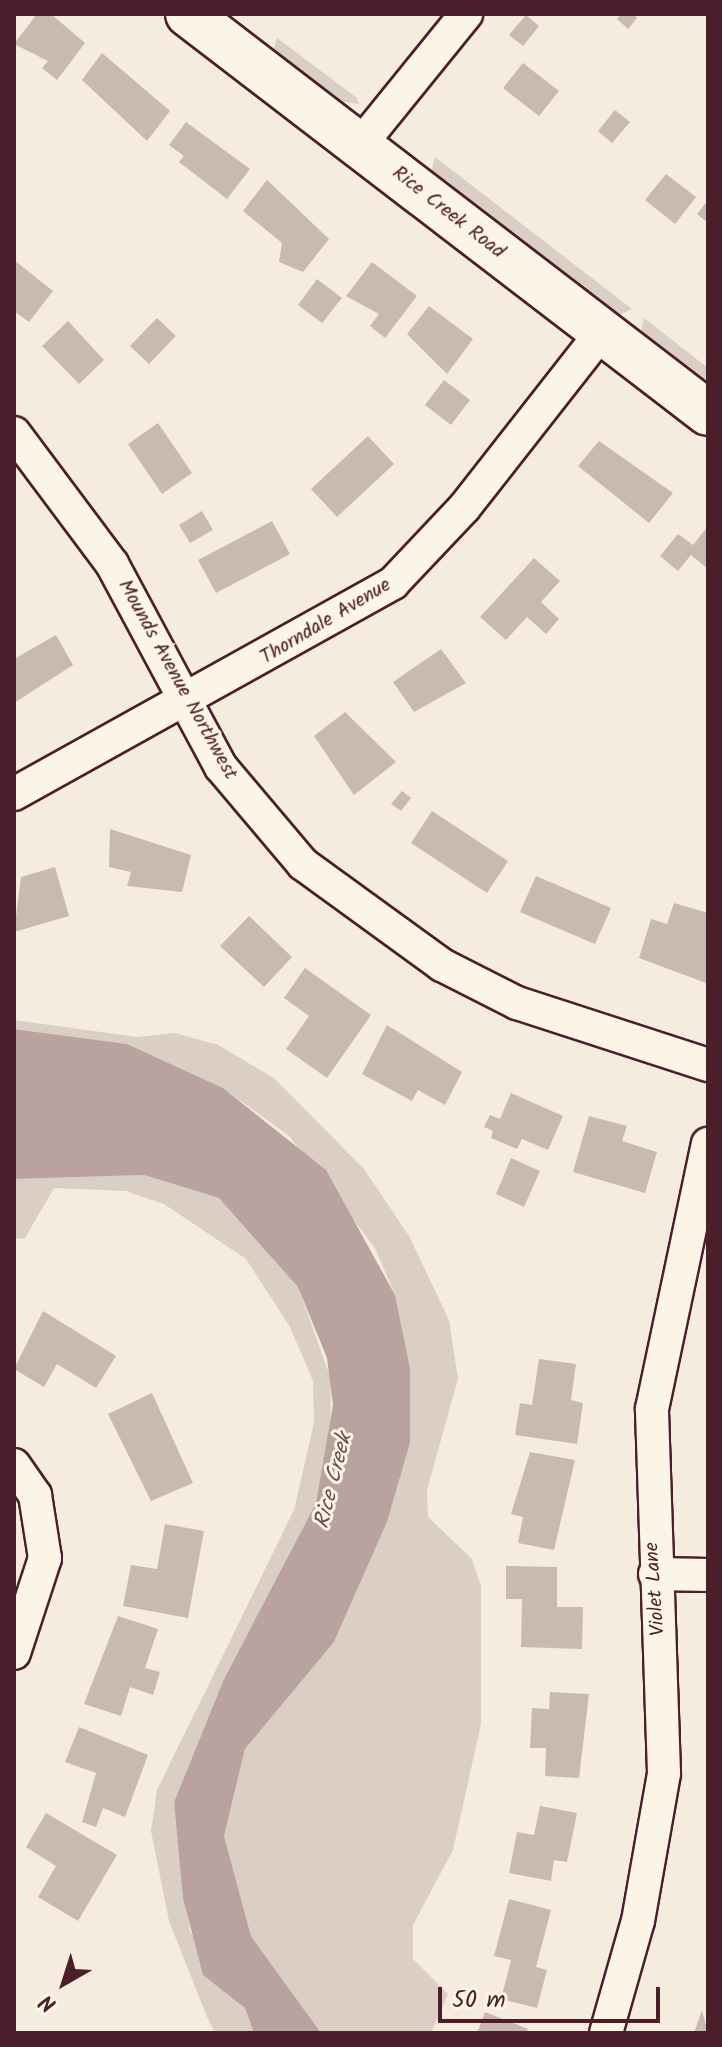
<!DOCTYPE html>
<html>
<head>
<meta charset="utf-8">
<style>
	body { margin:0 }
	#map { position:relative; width:722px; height:2047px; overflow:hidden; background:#f5ecde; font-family:Kalam,sans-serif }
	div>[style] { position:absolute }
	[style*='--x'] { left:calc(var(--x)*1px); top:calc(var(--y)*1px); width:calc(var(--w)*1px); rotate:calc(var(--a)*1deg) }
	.green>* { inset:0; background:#dbcec4 }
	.water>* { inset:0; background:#b8a39e }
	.building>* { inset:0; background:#cab9b1 }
	.roads { filter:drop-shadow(2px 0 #4a1f2b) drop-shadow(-2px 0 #4a1f2b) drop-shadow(0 2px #4a1f2b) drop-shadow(0 -2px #4a1f2b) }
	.street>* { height:32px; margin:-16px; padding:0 16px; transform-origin:16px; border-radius:16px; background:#fcf5e5 }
	.secondary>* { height:44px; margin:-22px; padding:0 22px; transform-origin:22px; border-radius:22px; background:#fcf5e5 }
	span { translate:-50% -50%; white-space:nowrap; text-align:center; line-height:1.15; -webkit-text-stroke:6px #fcf5e5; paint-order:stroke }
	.street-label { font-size:20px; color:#4a1f2b }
	.water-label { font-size:22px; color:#704d53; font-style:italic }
	.frame { position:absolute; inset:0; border:16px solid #4a1f2b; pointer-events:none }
	.north { position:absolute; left:24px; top:1943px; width:80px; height:80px; -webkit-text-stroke:6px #fcf5e5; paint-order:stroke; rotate:219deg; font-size:22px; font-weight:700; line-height:32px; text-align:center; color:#4a1f2b }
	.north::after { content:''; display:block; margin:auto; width:28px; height:36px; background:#4a1f2b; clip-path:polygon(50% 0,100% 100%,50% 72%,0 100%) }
	.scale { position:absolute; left:438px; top:1987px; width:222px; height:36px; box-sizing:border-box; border:4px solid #4a1f2b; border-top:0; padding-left:10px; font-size:24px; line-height:28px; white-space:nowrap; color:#4a1f2b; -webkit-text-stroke:6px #fcf5e5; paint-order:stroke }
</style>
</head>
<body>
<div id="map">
	<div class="green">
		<i style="clip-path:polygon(277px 38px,357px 98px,359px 104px,337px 101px,273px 52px)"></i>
		<i style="clip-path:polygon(435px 157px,632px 309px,619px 315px,431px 172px)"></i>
		<i style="clip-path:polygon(644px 318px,708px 368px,708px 377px,703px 380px,641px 333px)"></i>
		<i style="clip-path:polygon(14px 1020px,137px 1037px,175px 1033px,218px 1045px,274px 1078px,364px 1169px,409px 1236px,449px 1320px,458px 1379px,427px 1490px,428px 1517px,472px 1559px,481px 1586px,481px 1724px,453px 1850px,413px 1925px,413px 1959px,448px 1994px,431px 2033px,321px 2033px,251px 1936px,224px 1836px,245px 1749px,334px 1642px,387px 1522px,410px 1443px,410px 1368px,395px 1295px,375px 1248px,289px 1136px,223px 1088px,127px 1044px,14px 1029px)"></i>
		<i style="clip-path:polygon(144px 1175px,219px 1198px,244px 1222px,298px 1287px,331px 1379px,330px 1440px,316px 1503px,224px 1679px,174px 1802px,190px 1931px,217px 1981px,245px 2008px,254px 2033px,215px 2033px,207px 2017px,169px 1921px,151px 1831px,157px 1790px,294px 1510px,314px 1423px,313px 1381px,290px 1327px,246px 1259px,164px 1204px,126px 1191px,54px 1188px,25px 1238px,14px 1239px,14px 1179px)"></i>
	</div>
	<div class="water">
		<i style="clip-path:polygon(14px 1029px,127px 1044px,223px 1088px,326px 1170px,395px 1295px,410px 1368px,410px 1443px,387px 1522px,334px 1642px,245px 1749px,224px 1836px,251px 1936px,321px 2033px,254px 2033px,245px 2008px,203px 1975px,183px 1898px,174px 1802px,224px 1679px,316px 1503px,333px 1405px,327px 1358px,298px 1287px,219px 1198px,144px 1175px,14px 1179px)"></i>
	</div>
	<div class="building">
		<i style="clip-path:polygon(37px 14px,51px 14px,85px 43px,57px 80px,42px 68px,48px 61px,14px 44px)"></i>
		<i style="clip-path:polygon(621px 14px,633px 14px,637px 18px,628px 29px,617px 19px)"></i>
		<i style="clip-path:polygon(526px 15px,539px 26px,523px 46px,509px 35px)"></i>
		<i style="clip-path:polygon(102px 53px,170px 111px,147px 141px,82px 80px)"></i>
		<i style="clip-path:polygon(523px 63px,559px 91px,539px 116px,503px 88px)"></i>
		<i style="clip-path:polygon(615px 110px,630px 122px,612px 143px,598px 131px)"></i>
		<i style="clip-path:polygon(186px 122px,250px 169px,227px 199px,179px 162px,184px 156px,169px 145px)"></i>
		<i style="clip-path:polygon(666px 174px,696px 197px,675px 224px,645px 200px)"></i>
		<i style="clip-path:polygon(267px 180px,329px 239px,303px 272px,279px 262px,282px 243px,243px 211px)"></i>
		<i style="clip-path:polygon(708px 200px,708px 223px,697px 214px)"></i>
		<i style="clip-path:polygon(14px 260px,53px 291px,29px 322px,14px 311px)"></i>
		<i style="clip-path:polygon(372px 262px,417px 296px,385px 338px,370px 326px,379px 314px,346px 296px)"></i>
		<i style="clip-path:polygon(317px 279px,342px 298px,322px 323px,298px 305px)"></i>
		<i style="clip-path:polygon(429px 306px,473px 339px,447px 374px,407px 334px)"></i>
		<i style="clip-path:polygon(157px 318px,176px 336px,149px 364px,130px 346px)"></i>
		<i style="clip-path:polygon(68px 321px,104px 360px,79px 384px,42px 346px)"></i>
		<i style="clip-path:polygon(444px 380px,470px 400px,451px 425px,425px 405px)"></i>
		<i style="clip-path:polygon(158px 423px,192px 473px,162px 494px,128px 444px)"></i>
		<i style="clip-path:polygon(368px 436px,394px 464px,337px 517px,311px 489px)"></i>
		<i style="clip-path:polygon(599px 441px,673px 493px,649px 523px,578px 466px)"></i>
		<i style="clip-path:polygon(202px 511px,213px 530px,190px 543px,179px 525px)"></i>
		<i style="clip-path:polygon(272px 521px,290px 554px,216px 593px,198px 560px)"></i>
		<i style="clip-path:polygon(708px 526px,708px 569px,691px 555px,678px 571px,660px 556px,678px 534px,693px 545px)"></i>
		<i style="clip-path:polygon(534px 558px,560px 581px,541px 602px,559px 619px,546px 634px,527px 617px,506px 640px,480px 617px)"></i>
		<i style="clip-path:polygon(56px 635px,73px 665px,14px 703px,14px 659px)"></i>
		<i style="clip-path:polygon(441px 649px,466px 683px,414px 712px,393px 682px)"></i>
		<i style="clip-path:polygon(345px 712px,396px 762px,354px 795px,314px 736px)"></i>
		<i style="clip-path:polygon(402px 791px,411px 798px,401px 811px,391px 804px)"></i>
		<i style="clip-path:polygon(432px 811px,508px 861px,487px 893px,411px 843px)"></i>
		<i style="clip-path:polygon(110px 829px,191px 855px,182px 892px,127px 886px,131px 872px,109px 867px)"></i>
		<i style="clip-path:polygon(55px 867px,69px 916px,14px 932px,21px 877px)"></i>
		<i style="clip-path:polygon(536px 876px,611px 908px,595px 944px,520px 912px)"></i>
		<i style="clip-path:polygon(674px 903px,708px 913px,706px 983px,639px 958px,651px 919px,667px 924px)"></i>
		<i style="clip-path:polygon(249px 916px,292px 957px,264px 987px,220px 946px)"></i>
		<i style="clip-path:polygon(305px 968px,371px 1015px,327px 1078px,286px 1049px,309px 1016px,284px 998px)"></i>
		<i style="clip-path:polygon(387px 1025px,462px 1072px,445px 1105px,418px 1090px,412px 1101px,362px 1074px)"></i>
		<i style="clip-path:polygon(511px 1093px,563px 1116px,548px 1150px,522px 1139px,517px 1149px,491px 1138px,493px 1131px,484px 1127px,490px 1115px,500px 1119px)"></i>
		<i style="clip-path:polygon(589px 1116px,627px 1126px,622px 1141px,657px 1152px,645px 1193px,573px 1172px)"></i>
		<i style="clip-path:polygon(511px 1158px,540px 1171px,524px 1207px,496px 1194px)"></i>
		<i style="clip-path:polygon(43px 1311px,116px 1356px,96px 1388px,57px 1364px,44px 1387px,14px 1369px)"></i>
		<i style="clip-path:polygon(539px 1359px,576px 1364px,571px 1400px,583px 1403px,577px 1444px,515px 1435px,520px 1403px,532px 1405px)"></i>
		<i style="clip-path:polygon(152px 1393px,193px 1483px,151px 1501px,108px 1414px)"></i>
		<i style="clip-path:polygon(530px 1452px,575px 1460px,554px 1550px,518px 1543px,523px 1517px,511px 1514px)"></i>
		<i style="clip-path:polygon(165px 1524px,204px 1531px,188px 1618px,123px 1606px,131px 1565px,157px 1569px)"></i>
		<i style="clip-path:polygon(506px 1566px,557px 1567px,557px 1607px,583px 1607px,582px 1649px,521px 1647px,522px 1599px,506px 1599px)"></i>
		<i style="clip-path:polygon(118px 1616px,158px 1629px,145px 1668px,160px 1672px,153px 1695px,130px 1687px,121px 1716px,84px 1704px)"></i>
		<i style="clip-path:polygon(550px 1692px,589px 1694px,579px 1778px,545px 1776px,546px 1748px,530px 1748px,532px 1708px,549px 1709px)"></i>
		<i style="clip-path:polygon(79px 1727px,148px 1755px,125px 1817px,103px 1808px,96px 1827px,82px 1822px,96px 1773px,65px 1762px)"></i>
		<i style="clip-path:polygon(540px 1806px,577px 1813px,567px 1862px,554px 1860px,551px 1881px,509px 1873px,517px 1832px,534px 1835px)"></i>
		<i style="clip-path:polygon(46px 1813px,117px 1855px,78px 1921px,38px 1897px,56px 1866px,26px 1847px)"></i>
		<i style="clip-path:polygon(509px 1899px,551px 1910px,536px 1967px,547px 1970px,537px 2008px,501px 1999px,511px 1960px,494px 1956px)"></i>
		<i style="clip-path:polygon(702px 2010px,708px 2033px,694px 2033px)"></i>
		<i style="clip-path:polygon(485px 2012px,528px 2029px,526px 2033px,477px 2033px)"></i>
	</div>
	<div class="roads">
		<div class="street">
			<i style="--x:360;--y:145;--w:169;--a:-51"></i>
			<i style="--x:14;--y:433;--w:164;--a:53.2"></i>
			<i style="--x:112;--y:564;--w:230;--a:61.8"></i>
			<i style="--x:221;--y:767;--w:127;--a:49.8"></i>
			<i style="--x:303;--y:864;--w:172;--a:36"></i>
			<i style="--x:442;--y:965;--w:84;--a:26.9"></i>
			<i style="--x:517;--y:1003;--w:201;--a:18"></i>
			<i style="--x:14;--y:794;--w:434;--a:-29.1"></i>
			<i style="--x:393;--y:583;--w:103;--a:-46.6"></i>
			<i style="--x:464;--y:508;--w:224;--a:-51.9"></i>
			<i style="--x:14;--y:1465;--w:37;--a:55"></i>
			<i style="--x:35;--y:1495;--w:64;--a:81"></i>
			<i style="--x:45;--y:1558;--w:100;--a:108.1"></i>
			<i style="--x:655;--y:1574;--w:53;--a:1.1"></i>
			<i style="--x:606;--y:2033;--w:116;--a:-74.1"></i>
			<i style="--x:638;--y:1921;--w:150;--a:-80"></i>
			<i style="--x:664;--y:1773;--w:364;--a:-91.9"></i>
			<i style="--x:652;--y:1409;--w:271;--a:-78.1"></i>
		</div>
		<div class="secondary">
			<i style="--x:188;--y:14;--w:655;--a:37.5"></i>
		</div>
	</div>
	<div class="street-label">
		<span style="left:448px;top:213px;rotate:38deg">Rice Creek Road</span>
		<span style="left:326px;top:622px;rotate:-31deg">Thorndale Avenue</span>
		<span style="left:177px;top:680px;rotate:61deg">Mounds Avenue Northwest</span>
		<span style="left:656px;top:1589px;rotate:-94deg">Violet Lane</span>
	</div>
	<div class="water-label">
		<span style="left:334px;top:1481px;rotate:-76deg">Rice Creek</span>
	</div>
	<div class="frame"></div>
	<div class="north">N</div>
	<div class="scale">50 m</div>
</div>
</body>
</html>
